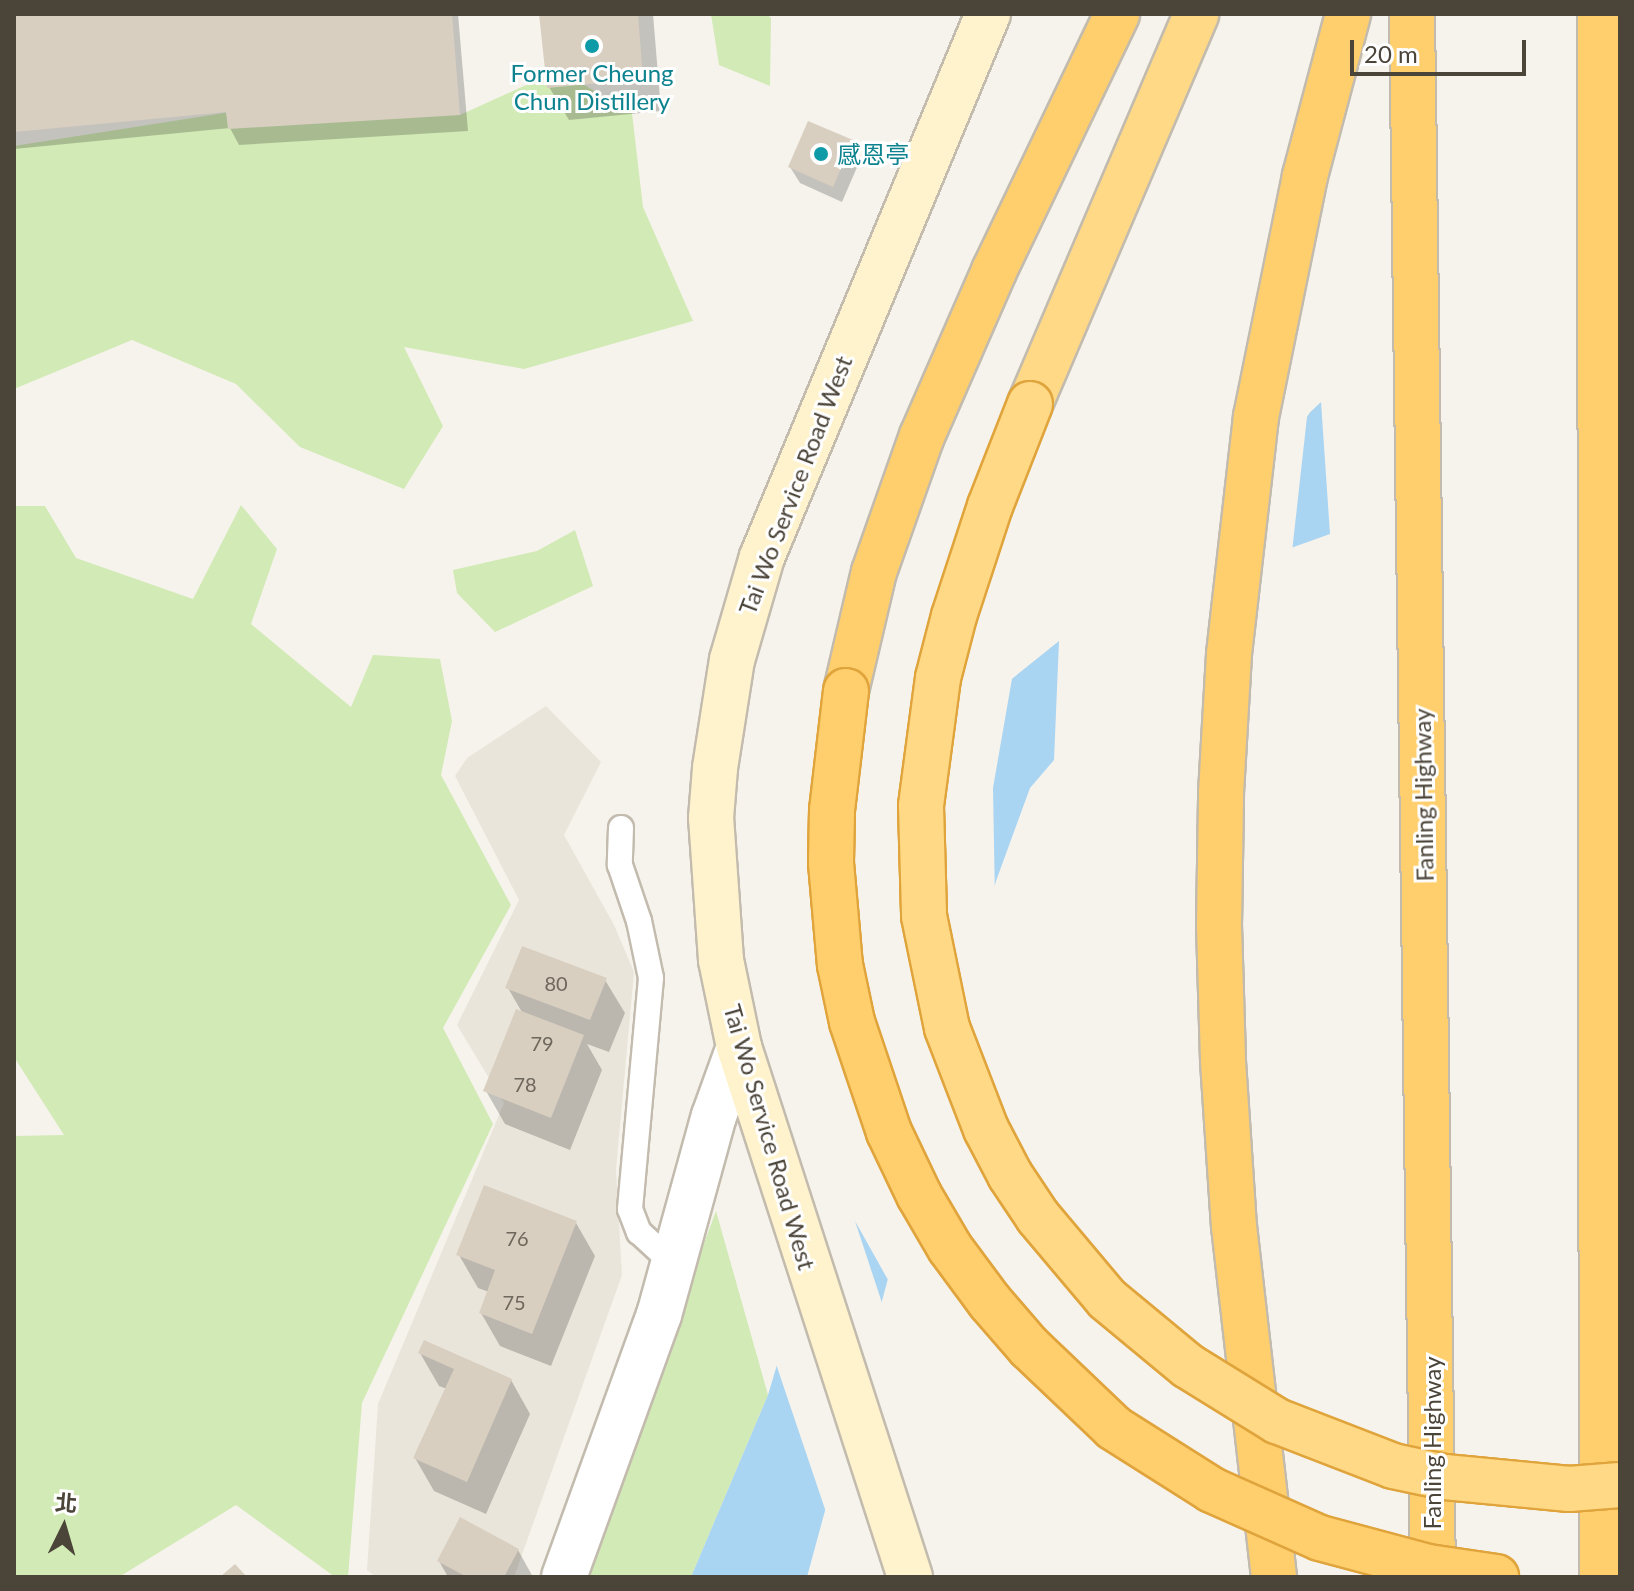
<!DOCTYPE html>
<html>
<head>
<meta charset="utf-8">
<style>
	body { margin:0 }
	#map { position:relative; width:1634px; height:1591px; overflow:hidden; background:#f6f3ec; font-family:Lato,"Noto Sans TC",sans-serif }
	div>[style] { position:absolute }
	[style*='--x'] { left:calc(var(--x)*1px); top:calc(var(--y)*1px); width:calc(var(--w)*1px); rotate:calc(var(--a)*1deg) }
	.residential>* { inset:0; background:#eae5da }
	.green>* { inset:0; background:#d2eab5 }
	.water>* { inset:0; background:#a9d4f2 }
	.pier>* { inset:0; background:#f6f3ec }
	.shadow>* { inset:0; background:#0003 }
	.building>* { inset:0; background:#d8cfc1 }
	.roads { filter:drop-shadow(2px 0 #c2bbae) drop-shadow(-2px 0 #c2bbae) drop-shadow(0 2px #c2bbae) drop-shadow(0 -2px #c2bbae) }
	.service>* { height:24px; margin:-12px; padding:0 12px; transform-origin:12px; border-radius:12px; background:#fff }
	.minor>* { height:44px; margin:-22px; padding:0 22px; transform-origin:22px; border-radius:22px; background:#fff }
	.secondary>* { height:44px; margin:-22px; padding:0 22px; transform-origin:22px; border-radius:22px; background:#fff3cd }
	.trunk>* { height:44px; margin:-22px; padding:0 22px; transform-origin:22px; border-radius:22px; background:#ffd985 }
	.motorway>* { height:44px; margin:-22px; padding:0 22px; transform-origin:22px; border-radius:22px; background:#ffcf6e }
	.bridges { filter:drop-shadow(2px 0 #e0a43c) drop-shadow(-2px 0 #e0a43c) drop-shadow(0 2px #e0a43c) drop-shadow(0 -2px #e0a43c) }
	.trunk-bridge>* { height:44px; margin:-22px; padding:0 22px; transform-origin:22px; border-radius:22px; background:#ffd985 }
	.motorway-bridge>* { height:44px; margin:-22px; padding:0 22px; transform-origin:22px; border-radius:22px; background:#ffcf6e }
	.dots>* { width:22px; height:22px; translate:-50% -50%; box-sizing:border-box; border:4px solid #fff; border-radius:50% }
	span { translate:-50% -50%; white-space:nowrap; text-align:center; line-height:1.15; -webkit-text-stroke:6px #fff; paint-order:stroke }
	.number-label { font-size:20px; color:#6e675b }
	.number-label span { -webkit-text-stroke-width:0 }
	.culture-label { font-size:24px; color:#0d838f }
	.left { translate:0 -50%; text-align:left }
	.street-label { font-size:24px; color:#4b4439 }
	.frame { position:absolute; inset:0; border:16px solid #4b4439; pointer-events:none }
	.north { position:absolute; left:24px; top:1487px; width:80px; height:80px; -webkit-text-stroke:6px #fff; paint-order:stroke; rotate:5deg; font-size:22px; font-weight:700; line-height:32px; text-align:center; color:#4b4439 }
	.north::after { content:''; display:block; margin:auto; width:28px; height:36px; background:#4b4439; clip-path:polygon(50% 0,100% 100%,50% 72%,0 100%) }
	.scale { position:absolute; left:1350px; top:40px; width:176px; height:36px; box-sizing:border-box; border:4px solid #4b4439; border-top:0; padding-left:10px; font-size:24px; line-height:28px; white-space:nowrap; color:#4b4439; -webkit-text-stroke:6px #fff; paint-order:stroke }
</style>
</head>
<body>
<div id="map">
	<div class="residential">
		<i style="clip-path:polygon(546px 706px,601px 762px,564px 835px,614px 925px,634px 972px,616px 1169px,622px 1275px,514px 1577px,376px 1577px,367px 1570px,378px 1404px,504px 1103px,457px 1025px,519px 900px,455px 776px,467px 758px)"></i>
	</div>
	<div class="green">
		<i style="clip-path:polygon(711px 14px,767px 14px,771px 18px,770px 86px,719px 65px)"></i>
		<i style="clip-path:polygon(559px 70px,632px 113px,643px 207px,693px 321px,524px 369px,404px 347px,443px 426px,404px 489px,300px 447px,236px 384px,132px 340px,14px 389px,14px 146px,288px 103px,460px 115px)"></i>
		<i style="clip-path:polygon(241px 505px,277px 549px,251px 624px,351px 707px,373px 655px,440px 659px,452px 721px,441px 775px,511px 905px,443px 1028px,493px 1124px,362px 1403px,348px 1577px,335px 1577px,236px 1505px,119px 1577px,14px 1577px,14px 1136px,64px 1135px,14px 1057px,14px 506px,45px 506px,76px 558px,193px 599px)"></i>
		<i style="clip-path:polygon(575px 530px,593px 586px,495px 632px,457px 593px,453px 570px,537px 551px)"></i>
		<i style="clip-path:polygon(716px 1211px,768px 1395px,691px 1577px,580px 1577px)"></i>
	</div>
	<div class="water">
		<i style="clip-path:polygon(1321px 402px,1330px 534px,1288px 549px,1289px 432px)"></i>
		<i style="clip-path:polygon(1059px 641px,1054px 760px,1030px 788px,996px 881px,807px 1577px,691px 1577px,768px 1395px,972px 711px)"></i>
	</div>
	<div class="pier">
		<i style="clip-path:polygon(1317px 401px,1307px 417px,1292px 552px,1287px 553px,1284px 549px,1285px 431px)"></i>
		<i style="clip-path:polygon(1013px 673px,993px 788px,995px 900px,892px 1287px,855px 1221px,885px 1312px,829px 1521px,775px 1361px,968px 710px)"></i>
	</div>
	<div class="shadow">
		<i style="clip-path:polygon(14px 14px,458px 14px,468px 131px,239px 145px,230px 128px,14px 149px)"></i>
		<i style="clip-path:polygon(541px 14px,653px 14px,661px 111px,569px 120px,549px 87px)"></i>
		<i style="clip-path:polygon(851px 142px,861px 158px,842px 202px,800px 183px,790px 167px)"></i>
		<i style="clip-path:polygon(605px 980px,625px 1013px,609px 1052px,587px 1044px,602px 1070px,570px 1150px,505px 1124px,486px 1091px,523px 1014px,508px 988px)"></i>
		<i style="clip-path:polygon(576px 1223px,595px 1256px,551px 1366px,500px 1346px,481px 1313px,489px 1292px,478px 1288px,459px 1255px)"></i>
		<i style="clip-path:polygon(420px 1353px,511px 1380px,530px 1414px,486px 1514px,434px 1491px,415px 1458px,447px 1389px,439px 1386px)"></i>
		<i style="clip-path:polygon(518px 1550px,533px 1577px,448px 1577px,439px 1561px)"></i>
	</div>
	<div class="building">
		<i style="clip-path:polygon(14px 14px,452px 14px,460px 115px,228px 129px,226px 112px,14px 132px)"></i>
		<i style="clip-path:polygon(539px 14px,638px 14px,643px 79px,547px 88px)"></i>
		<i style="clip-path:polygon(808px 121px,853px 140px,833px 187px,788px 167px)"></i>
		<i style="clip-path:polygon(522px 946px,607px 978px,590px 1020px,505px 988px)"></i>
		<i style="clip-path:polygon(516px 1009px,584px 1035px,551px 1118px,483px 1091px)"></i>
		<i style="clip-path:polygon(484px 1185px,577px 1221px,532px 1334px,479px 1313px,495px 1270px,456px 1255px)"></i>
		<i style="clip-path:polygon(424px 1340px,512px 1379px,467px 1482px,413px 1458px,454px 1369px,418px 1353px)"></i>
		<i style="clip-path:polygon(460px 1517px,519px 1549px,504px 1577px,467px 1577px,437px 1561px)"></i>
		<i style="clip-path:polygon(235px 1564px,247px 1577px,220px 1577px)"></i>
	</div>
	<div class="roads">
		<div class="service">
			<i style="--x:621;--y:828;--w:37;--a:92"></i>
			<i style="--x:620;--y:865;--w:59;--a:71.3"></i>
			<i style="--x:639;--y:921;--w:58;--a:78.1"></i>
			<i style="--x:651;--y:978;--w:232;--a:95.2"></i>
			<i style="--x:630;--y:1209;--w:25;--a:69"></i>
			<i style="--x:639;--y:1232;--w:46;--a:42.4"></i>
		</div>
		<div class="minor">
			<i style="--x:564;--y:1577;--w:279;--a:-70.1"></i>
			<i style="--x:659;--y:1315;--w:206;--a:-74.6"></i>
			<i style="--x:714;--y:1116;--w:73;--a:-70.1"></i>
		</div>
		<div class="secondary">
			<i style="--x:910;--y:1577;--w:557;--a:-107.88"></i>
			<i style="--x:739;--y:1047;--w:89;--a:-101.7"></i>
			<i style="--x:721;--y:960;--w:142;--a:-94"></i>
			<i style="--x:711;--y:818;--w:50;--a:-85.4"></i>
			<i style="--x:715;--y:768;--w:109;--a:-81.1"></i>
			<i style="--x:732;--y:660;--w:107;--a:-73.8"></i>
			<i style="--x:762;--y:557;--w:588;--a:-67.4"></i>
		</div>
		<div class="trunk">
			<i style="--x:1030;--y:404;--w:424;--a:-66.9"></i>
		</div>
		<div class="motorway">
			<i style="--x:1412;--y:14;--w:1563;--a:89.23"></i>
			<i style="--x:1600;--y:14;--w:1563;--a:89.93"></i>
			<i style="--x:846;--y:691;--w:122;--a:-76.8"></i>
			<i style="--x:874;--y:572;--w:144;--a:-70.6"></i>
			<i style="--x:922;--y:436;--w:180;--a:-66.4"></i>
			<i style="--x:994;--y:271;--w:285;--a:-64.4"></i>
			<i style="--x:1274;--y:1577;--w:352;--a:-96.5"></i>
			<i style="--x:1234;--y:1227;--w:167;--a:-93.8"></i>
			<i style="--x:1223;--y:1060;--w:134;--a:-91.7"></i>
			<i style="--x:1219;--y:926;--w:133;--a:-89.1"></i>
			<i style="--x:1221;--y:793;--w:139;--a:-86.7"></i>
			<i style="--x:1229;--y:654;--w:239;--a:-83.5"></i>
			<i style="--x:1256;--y:417;--w:246;--a:-78.5"></i>
			<i style="--x:1305;--y:176;--w:168;--a:-75.1"></i>
		</div>
	</div>
	<div class="bridges">
		<div class="trunk-bridge">
			<i style="--x:1030;--y:404;--w:110;--a:111.4"></i>
			<i style="--x:990;--y:506;--w:116;--a:108.1"></i>
			<i style="--x:954;--y:616;--w:64;--a:104.5"></i>
			<i style="--x:938;--y:678;--w:129;--a:97.6"></i>
			<i style="--x:921;--y:806;--w:110;--a:88.4"></i>
			<i style="--x:924;--y:916;--w:114;--a:78.4"></i>
			<i style="--x:947;--y:1028;--w:108;--a:68.9"></i>
			<i style="--x:986;--y:1129;--w:52;--a:62.4"></i>
			<i style="--x:1010;--y:1175;--w:50;--a:56.3"></i>
			<i style="--x:1038;--y:1217;--w:107;--a:49.9"></i>
			<i style="--x:1107;--y:1299;--w:105;--a:39.6"></i>
			<i style="--x:1188;--y:1366;--w:105;--a:31.7"></i>
			<i style="--x:1277;--y:1421;--w:124;--a:21.2"></i>
			<i style="--x:1393;--y:1466;--w:53;--a:11.9"></i>
			<i style="--x:1445;--y:1477;--w:125;--a:5.5"></i>
			<i style="--x:1569;--y:1489;--w:51;--a:-4.5"></i>
		</div>
		<div class="motorway-bridge">
			<i style="--x:846;--y:691;--w:120;--a:96.7"></i>
			<i style="--x:832;--y:810;--w:53;--a:91.1"></i>
			<i style="--x:831;--y:863;--w:102;--a:85"></i>
			<i style="--x:840;--y:965;--w:58;--a:78.1"></i>
			<i style="--x:852;--y:1022;--w:116;--a:71.4"></i>
			<i style="--x:889;--y:1132;--w:70;--a:64.5"></i>
			<i style="--x:919;--y:1195;--w:61;--a:59.7"></i>
			<i style="--x:950;--y:1248;--w:67;--a:53.5"></i>
			<i style="--x:990;--y:1302;--w:60;--a:49.1"></i>
			<i style="--x:1029;--y:1347;--w:117;--a:43.6"></i>
			<i style="--x:1114;--y:1428;--w:116;--a:32.3"></i>
			<i style="--x:1212;--y:1490;--w:118;--a:24"></i>
			<i style="--x:1320;--y:1538;--w:112;--a:15"></i>
			<i style="--x:1428;--y:1567;--w:69;--a:8.4"></i>
		</div>
	</div>
	<div class="dots">
		<i style="left:592px;top:46px;background:#0f9aa8"></i>
		<i style="left:821px;top:154px;background:#0f9aa8"></i>
	</div>
	<div class="number-label">
		<span style="left:556px;top:983px">80</span>
		<span style="left:542px;top:1043px">79</span>
		<span style="left:525px;top:1084px">78</span>
		<span style="left:517px;top:1238px">76</span>
		<span style="left:514px;top:1302px">75</span>
	</div>
	<div class="culture-label">
		<span style="left:592px;top:87px">Former Cheung<br>Chun Distillery</span>
		<span class="left" style="left:837px;top:154px">感恩亭</span>
	</div>
	<div class="street-label">
		<span style="left:795px;top:485px;rotate:-69deg">Tai Wo Service Road West</span>
		<span style="left:1423px;top:795px;rotate:-91deg">Fanling Highway</span>
		<span style="left:770px;top:1137px;rotate:74deg">Tai Wo Service Road West</span>
		<span style="left:1432px;top:1443px;rotate:-90deg">Fanling Highway</span>
	</div>
	<div class="frame"></div>
	<div class="north">北</div>
	<div class="scale">20 m</div>
</div>
</body>
</html>
